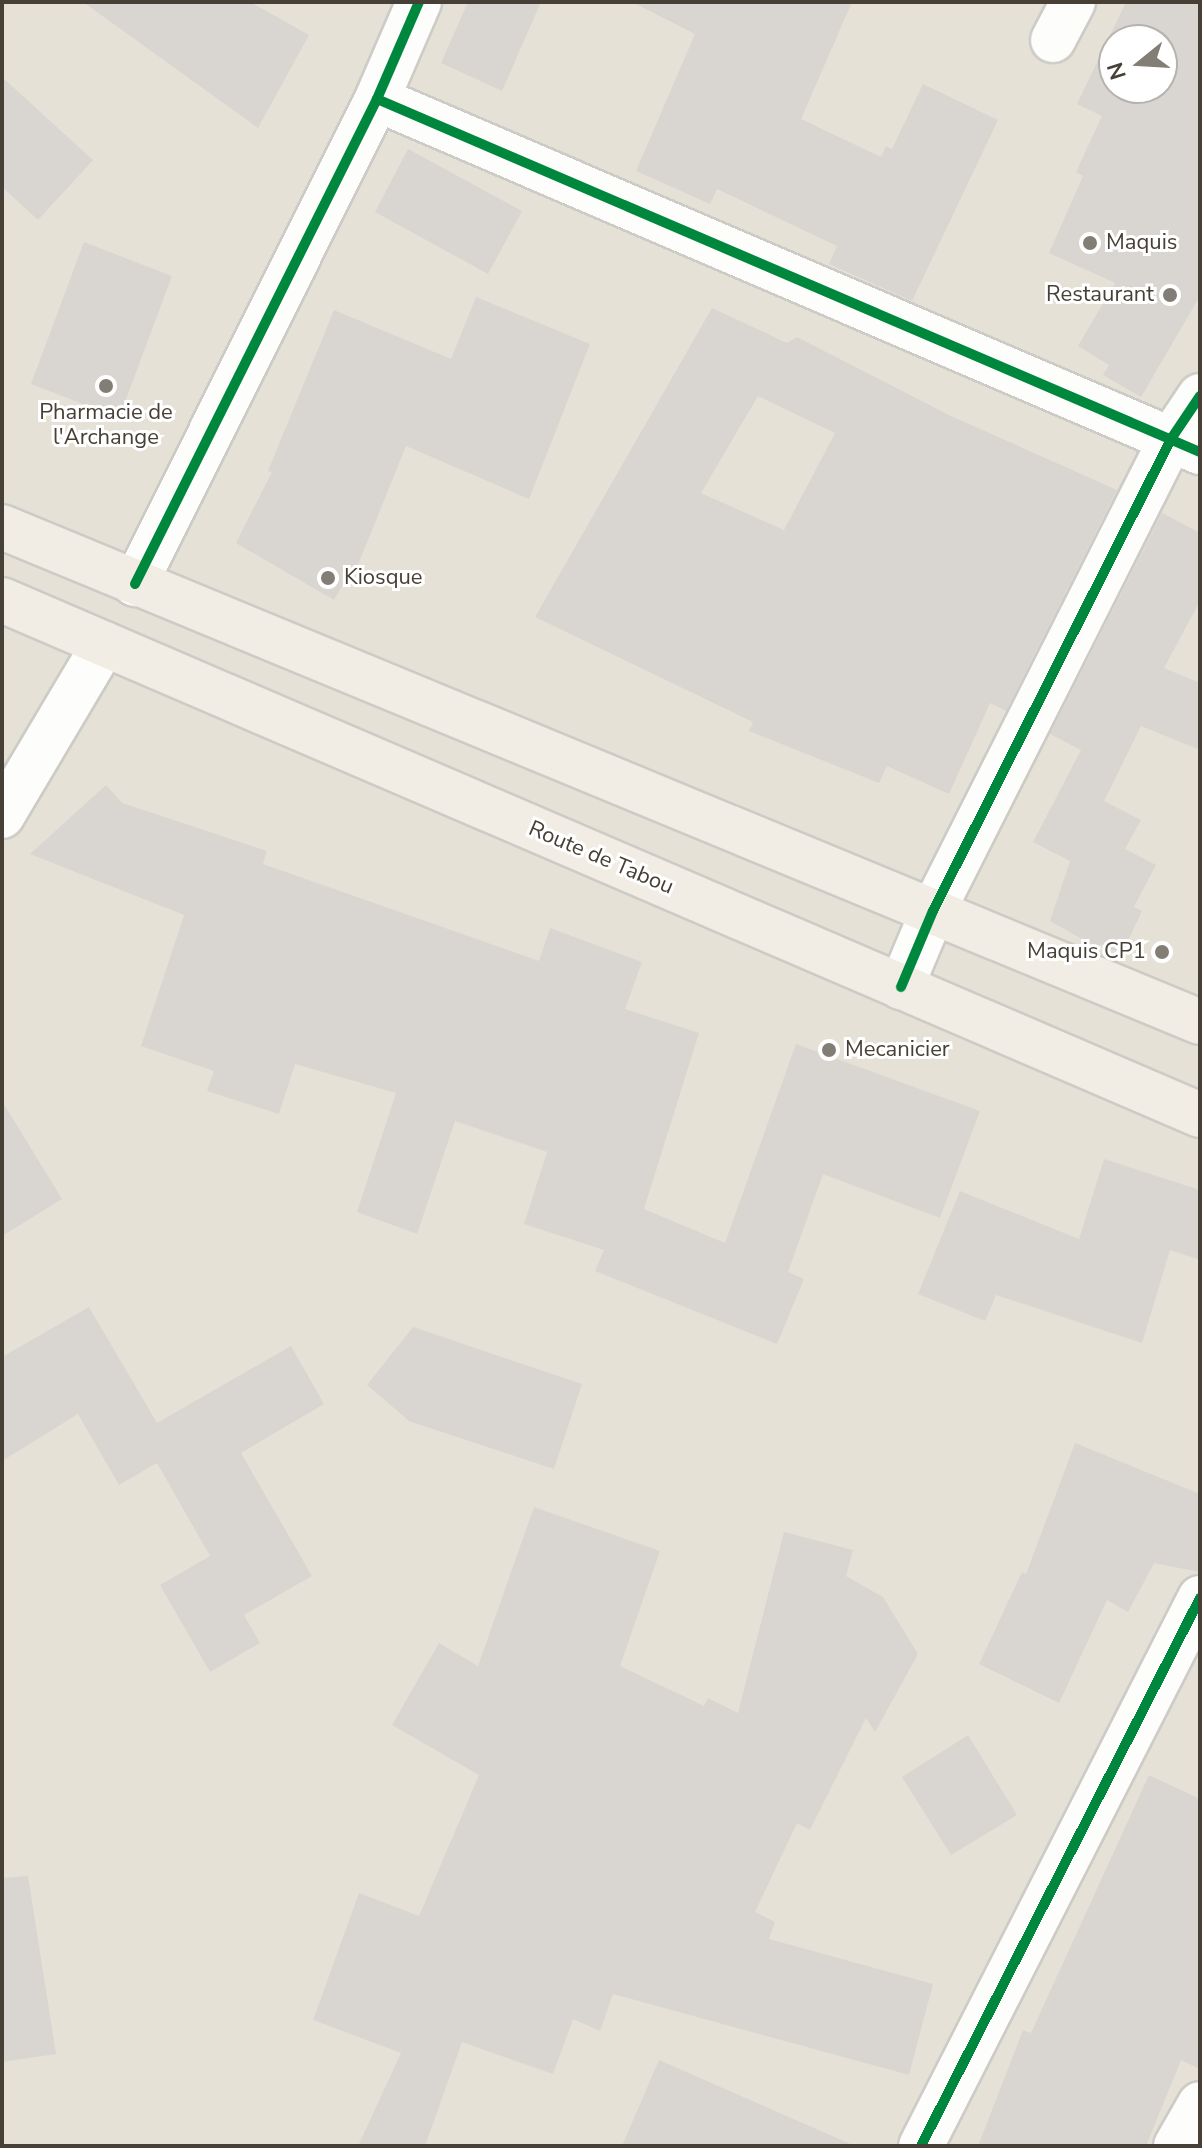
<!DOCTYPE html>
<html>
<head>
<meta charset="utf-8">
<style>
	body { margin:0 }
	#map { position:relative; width:1202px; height:2148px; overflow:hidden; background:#f1efea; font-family:"Nunito Sans",sans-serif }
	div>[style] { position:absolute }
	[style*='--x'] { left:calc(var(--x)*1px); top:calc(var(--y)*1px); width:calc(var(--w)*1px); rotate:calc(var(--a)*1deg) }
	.residential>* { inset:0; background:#e5e1d7 }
	.building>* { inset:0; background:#d9d6d1 }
	.roads { filter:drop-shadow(2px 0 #cdcbc6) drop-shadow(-2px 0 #cdcbc6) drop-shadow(0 2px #cdcbc6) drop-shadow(0 -2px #cdcbc6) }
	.minor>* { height:44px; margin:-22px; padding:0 22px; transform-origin:22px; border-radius:22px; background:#fdfdfc }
	.primary>* { height:44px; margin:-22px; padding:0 22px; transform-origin:22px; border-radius:22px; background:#f1ede4 }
	.cycleway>* { height:10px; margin:-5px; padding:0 5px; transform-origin:5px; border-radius:5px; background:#00873e }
	.dots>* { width:22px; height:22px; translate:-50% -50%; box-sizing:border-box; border:4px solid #fff; border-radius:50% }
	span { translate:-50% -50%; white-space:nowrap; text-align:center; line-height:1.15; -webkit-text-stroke:6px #fff; paint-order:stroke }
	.poi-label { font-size:22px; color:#474036 }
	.left { translate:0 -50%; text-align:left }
	.right { translate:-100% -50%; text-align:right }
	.street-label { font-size:22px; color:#474036 }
	.frame { position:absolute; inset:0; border:4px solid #474036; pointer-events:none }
	.north { position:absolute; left:1098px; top:24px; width:80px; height:80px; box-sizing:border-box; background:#fff; border:2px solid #b5b3af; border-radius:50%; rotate:252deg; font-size:22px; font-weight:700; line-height:32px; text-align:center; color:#474036 }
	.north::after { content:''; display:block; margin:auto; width:28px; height:36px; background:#827d75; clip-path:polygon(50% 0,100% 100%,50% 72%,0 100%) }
</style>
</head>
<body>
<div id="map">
	<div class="residential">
		<i style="clip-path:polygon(evenodd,2px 2px,1200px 2px,1200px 2146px,2px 2146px,2px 2px,1114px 40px,1162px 40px,1162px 88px,1114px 88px,1114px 40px)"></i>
	</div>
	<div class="building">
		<i style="clip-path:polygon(83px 2px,250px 2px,309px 35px,258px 128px)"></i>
		<i style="clip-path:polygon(468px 2px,541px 2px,502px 91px,441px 63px)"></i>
		<i style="clip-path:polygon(632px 2px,852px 2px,801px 119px,881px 157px,886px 146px,892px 149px,923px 84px,998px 120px,912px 301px,829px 264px,837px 246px,717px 189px,710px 204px,636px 171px,695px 34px)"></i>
		<i style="clip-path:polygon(evenodd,1126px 2px,1200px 2px,1200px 296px,1141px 397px,1103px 375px,1109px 365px,1078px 346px,1115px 283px,1049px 253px,1083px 176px,1076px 172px,1102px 116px,1077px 104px,1126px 2px,1114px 40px,1162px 40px,1162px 88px,1114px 88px,1114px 40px)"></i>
		<i style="clip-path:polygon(2px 77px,93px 160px,38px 220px,2px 187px)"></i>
		<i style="clip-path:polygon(408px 149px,522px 211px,488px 274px,375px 212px)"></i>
		<i style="clip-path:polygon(84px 242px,172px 276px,119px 418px,31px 384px)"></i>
		<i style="clip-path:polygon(476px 297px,590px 344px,529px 499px,406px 446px,349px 587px,343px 585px,334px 600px,236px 543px,272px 472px,268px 471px,334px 310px,451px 359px)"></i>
		<i style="clip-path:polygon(evenodd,712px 308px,787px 343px,797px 337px,951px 416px,1117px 490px,1006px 711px,990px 703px,949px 794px,887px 766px,879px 783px,749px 731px,753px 722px,535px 617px,712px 308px,758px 396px,835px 433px,784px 530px,701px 493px,758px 396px)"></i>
		<i style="clip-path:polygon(1162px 513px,1200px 533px,1200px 601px,1164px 668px,1200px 683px,1200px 750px,1141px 726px,1104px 801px,1141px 820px,1125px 849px,1156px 865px,1134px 907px,1142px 911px,1122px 954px,1100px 944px,1098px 948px,1050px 921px,1070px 861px,1033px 842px,1081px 750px,1050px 734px)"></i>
		<i style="clip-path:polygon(106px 785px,122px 803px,267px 851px,263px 864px,539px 961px,550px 928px,642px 962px,625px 1009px,699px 1033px,644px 1209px,725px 1243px,796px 1044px,980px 1111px,940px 1218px,823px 1174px,788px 1272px,804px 1279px,777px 1344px,595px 1271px,604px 1250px,524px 1224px,547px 1152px,455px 1121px,417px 1234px,357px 1212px,396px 1093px,295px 1064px,279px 1114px,207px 1091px,214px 1071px,141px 1046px,184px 915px,30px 854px)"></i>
		<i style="clip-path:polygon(2px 1101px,62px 1199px,2px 1236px)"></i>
		<i style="clip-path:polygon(1104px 1159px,1200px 1190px,1200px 1260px,1170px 1250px,1142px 1343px,996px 1295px,985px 1321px,918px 1294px,960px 1191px,1079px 1239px)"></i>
		<i style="clip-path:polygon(89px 1307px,157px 1423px,291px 1346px,324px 1404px,241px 1453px,312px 1576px,244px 1615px,260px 1643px,210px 1672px,160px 1585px,210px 1556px,157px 1463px,119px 1485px,78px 1414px,2px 1461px,2px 1357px)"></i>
		<i style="clip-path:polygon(413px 1327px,582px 1384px,554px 1469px,409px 1421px,367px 1385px)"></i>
		<i style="clip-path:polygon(1075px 1443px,1200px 1494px,1200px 1572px,1154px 1563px,1128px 1612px,1107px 1600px,1059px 1703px,979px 1664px,1022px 1572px,1026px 1574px)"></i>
		<i style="clip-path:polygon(534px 1507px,660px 1551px,620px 1666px,704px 1706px,708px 1698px,738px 1713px,784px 1532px,853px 1550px,846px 1576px,883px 1597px,918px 1654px,875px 1732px,866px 1718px,810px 1830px,797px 1823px,755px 1912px,775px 1922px,769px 1939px,933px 1984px,909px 2075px,613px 1994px,600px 2031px,573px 2019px,553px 2074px,462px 2042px,425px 2146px,358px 2146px,401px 2053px,313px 2020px,359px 1893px,419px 1916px,479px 1775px,392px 1725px,439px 1643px,478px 1666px)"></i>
		<i style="clip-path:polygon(968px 1735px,1017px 1815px,951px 1855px,902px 1777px)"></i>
		<i style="clip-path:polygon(1149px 1775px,1200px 1799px,1200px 2069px,1181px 2060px,1146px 2146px,978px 2146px,1023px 2030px,1031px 2033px)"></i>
		<i style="clip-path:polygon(28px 1876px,56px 2054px,2px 2062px,2px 1878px)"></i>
		<i style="clip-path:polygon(659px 2060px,855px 2146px,622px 2146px)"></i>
	</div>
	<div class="roads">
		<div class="minor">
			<i style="--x:1053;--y:40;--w:43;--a:-62.2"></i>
			<i style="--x:377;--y:99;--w:896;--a:23.22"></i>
			<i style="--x:135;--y:584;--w:542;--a:-63.48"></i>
			<i style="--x:377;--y:99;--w:106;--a:-66.6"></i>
			<i style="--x:2;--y:816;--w:200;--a:-59.3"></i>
			<i style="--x:901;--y:987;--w:82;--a:-67.2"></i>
			<i style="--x:933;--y:911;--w:529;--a:-63.24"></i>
			<i style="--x:1171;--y:439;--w:52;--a:-56"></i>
			<i style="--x:921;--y:2146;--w:615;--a:-63.02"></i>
			<i style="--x:1176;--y:2146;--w:48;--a:-60.3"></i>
		</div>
		<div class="primary">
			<i style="--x:2;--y:527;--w:1296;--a:22.45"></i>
			<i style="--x:2;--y:600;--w:1304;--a:23.26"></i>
		</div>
	</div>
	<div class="cycleway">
		<i style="--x:377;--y:99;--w:896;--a:23.22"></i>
		<i style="--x:135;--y:584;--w:542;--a:-63.48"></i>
		<i style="--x:377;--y:99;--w:106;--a:-66.6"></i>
		<i style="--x:901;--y:987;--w:82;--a:-67.2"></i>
		<i style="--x:933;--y:911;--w:529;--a:-63.24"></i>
		<i style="--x:1171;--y:439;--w:52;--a:-56"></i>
		<i style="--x:921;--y:2146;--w:615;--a:-63.02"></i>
	</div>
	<div class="dots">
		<i style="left:1090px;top:243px;background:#827d75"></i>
		<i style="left:1170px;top:295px;background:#827d75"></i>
		<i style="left:106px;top:386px;background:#827d75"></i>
		<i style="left:328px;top:578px;background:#827d75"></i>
		<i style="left:1162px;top:952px;background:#827d75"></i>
		<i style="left:829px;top:1050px;background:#827d75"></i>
	</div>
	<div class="poi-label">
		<span class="left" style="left:1106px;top:243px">Maquis</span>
		<span class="right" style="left:1154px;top:295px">Restaurant</span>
		<span style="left:106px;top:425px">Pharmacie de<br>l'Archange</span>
		<span class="left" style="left:344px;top:578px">Kiosque</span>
		<span class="right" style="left:1146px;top:952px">Maquis CP1</span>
		<span class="left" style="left:845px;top:1050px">Mecanicier</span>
	</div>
	<div class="street-label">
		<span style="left:601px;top:858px;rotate:23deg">Route de Tabou</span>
	</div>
	<div class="frame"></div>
	<div class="north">N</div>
</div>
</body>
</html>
